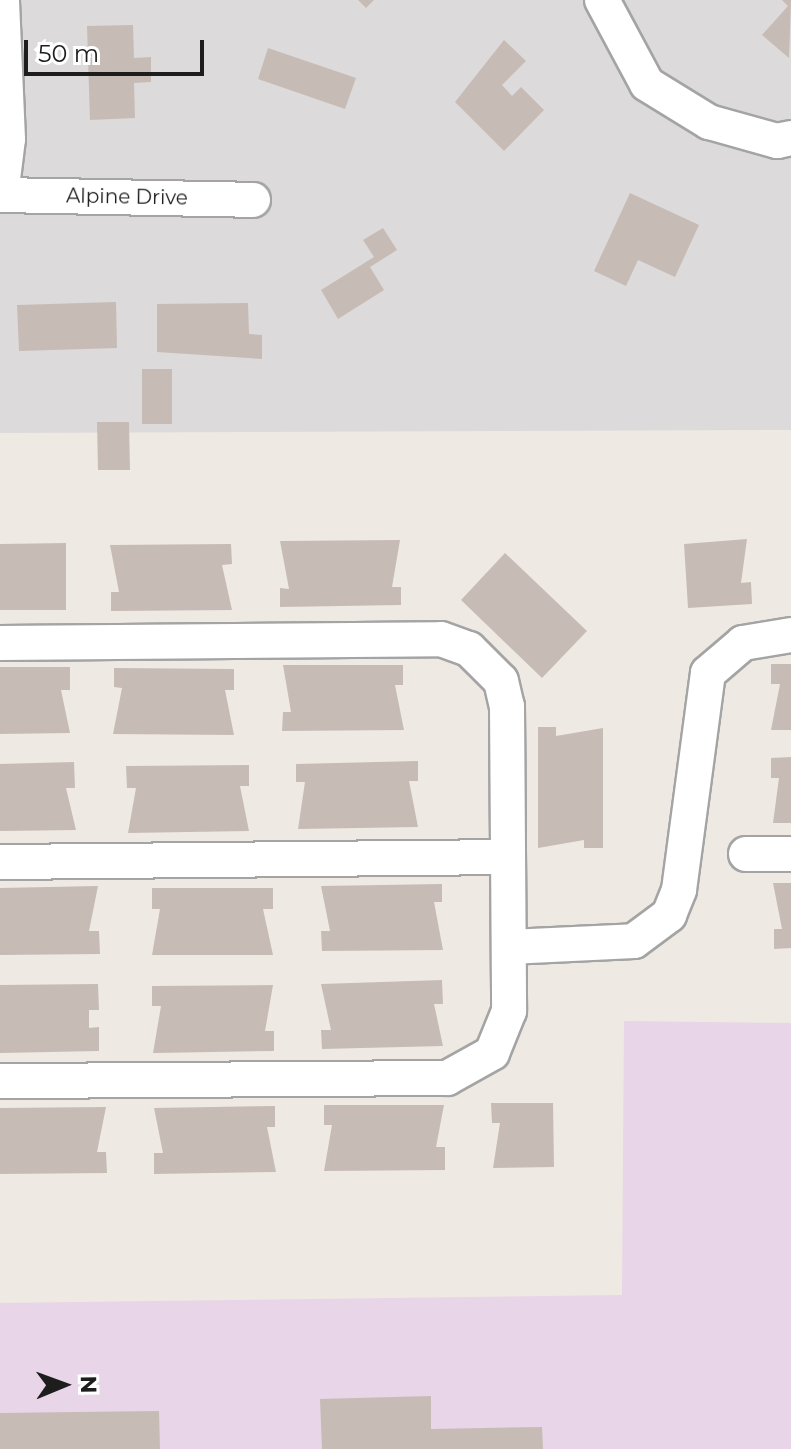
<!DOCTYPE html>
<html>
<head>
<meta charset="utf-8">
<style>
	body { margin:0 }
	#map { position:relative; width:791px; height:1449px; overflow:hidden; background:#efe9e3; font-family:Montserrat,sans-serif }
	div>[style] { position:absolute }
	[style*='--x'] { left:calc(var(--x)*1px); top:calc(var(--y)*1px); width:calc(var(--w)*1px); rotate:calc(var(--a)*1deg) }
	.residential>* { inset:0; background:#dcdadb }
	.industrial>* { inset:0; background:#e8d5e7 }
	.building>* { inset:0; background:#c7bbb6 }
	.roads { filter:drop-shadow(2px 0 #a4a4a4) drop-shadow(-2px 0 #a4a4a4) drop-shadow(0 2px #a4a4a4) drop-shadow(0 -2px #a4a4a4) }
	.minor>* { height:34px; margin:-17px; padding:0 17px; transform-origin:17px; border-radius:17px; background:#fff }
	span { translate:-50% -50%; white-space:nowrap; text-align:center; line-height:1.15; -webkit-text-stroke:8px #fff; paint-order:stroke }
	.street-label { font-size:20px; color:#1d1d1d }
	.north { position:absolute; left:24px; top:1345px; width:80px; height:80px; -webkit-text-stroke:6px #fff; paint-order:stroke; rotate:89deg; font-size:22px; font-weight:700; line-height:32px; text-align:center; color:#1d1d1d }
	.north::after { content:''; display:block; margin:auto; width:28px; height:36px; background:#1d1d1d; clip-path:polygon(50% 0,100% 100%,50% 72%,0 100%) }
	.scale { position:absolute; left:24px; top:40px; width:180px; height:36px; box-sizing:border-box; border:4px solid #1d1d1d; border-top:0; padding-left:10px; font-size:24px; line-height:28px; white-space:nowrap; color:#1d1d1d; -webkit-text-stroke:6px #fff; paint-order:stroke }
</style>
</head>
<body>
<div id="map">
	<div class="residential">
		<i style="clip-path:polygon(0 0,791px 0,791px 430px,0 433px)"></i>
	</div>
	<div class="industrial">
		<i style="clip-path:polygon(624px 1021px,791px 1023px,791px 1449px,0 1449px,0 1303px,622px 1295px)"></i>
	</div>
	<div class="building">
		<i style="clip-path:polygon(358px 0,374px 0,366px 8px)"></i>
		<i style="clip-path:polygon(782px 0,791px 0,789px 58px,762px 35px,788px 6px)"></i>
		<i style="clip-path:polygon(133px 25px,134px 58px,151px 57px,151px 82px,134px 83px,135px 118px,90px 120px,87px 26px)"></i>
		<i style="clip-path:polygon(504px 40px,526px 61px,502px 85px,512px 96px,521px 87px,544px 110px,504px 151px,455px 102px)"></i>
		<i style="clip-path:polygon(268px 48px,356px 78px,345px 109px,258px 79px)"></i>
		<i style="clip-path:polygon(630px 193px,699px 225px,675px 277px,638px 260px,626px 286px,594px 271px)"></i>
		<i style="clip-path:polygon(383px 228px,397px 250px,370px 267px,384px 290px,338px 319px,321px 290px,374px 257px,363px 240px)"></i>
		<i style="clip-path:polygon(116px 302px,117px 348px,19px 351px,17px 305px)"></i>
		<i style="clip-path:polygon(248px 303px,249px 334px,262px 335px,262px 359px,157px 352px,157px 304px)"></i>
		<i style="clip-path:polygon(142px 369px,172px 369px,172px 424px,142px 424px)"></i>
		<i style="clip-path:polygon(97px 422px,129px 422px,130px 470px,98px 470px)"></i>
		<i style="clip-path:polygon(747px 539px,741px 583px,751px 582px,752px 604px,688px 608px,684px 544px)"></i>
		<i style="clip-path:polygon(400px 540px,392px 587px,401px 587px,401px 605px,280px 607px,280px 588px,289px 589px,280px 541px)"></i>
		<i style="clip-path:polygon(66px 543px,66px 610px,0 610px,0 544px)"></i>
		<i style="clip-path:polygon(231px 544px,232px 564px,222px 565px,232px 610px,111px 611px,111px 592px,119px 592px,110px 545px)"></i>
		<i style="clip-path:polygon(505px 553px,587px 631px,542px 678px,461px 600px)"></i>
		<i style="clip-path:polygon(771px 664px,791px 664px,791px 730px,771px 730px,780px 684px,771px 684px)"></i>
		<i style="clip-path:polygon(283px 665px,403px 665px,403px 685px,395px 685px,404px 730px,282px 731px,283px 712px,291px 712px)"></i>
		<i style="clip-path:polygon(0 667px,70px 667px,70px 690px,61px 690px,70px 733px,0 734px)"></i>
		<i style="clip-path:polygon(114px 668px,234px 669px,234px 690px,225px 690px,234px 735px,113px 734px,122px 688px,114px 687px)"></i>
		<i style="clip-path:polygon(538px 727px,556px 727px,556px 736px,603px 728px,603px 848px,584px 848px,584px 840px,538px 848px)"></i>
		<i style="clip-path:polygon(791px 757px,791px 823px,773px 823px,779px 778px,771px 778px,771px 758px)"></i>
		<i style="clip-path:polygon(418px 761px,418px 781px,409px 781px,418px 827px,298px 829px,305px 782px,296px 782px,296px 764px)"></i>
		<i style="clip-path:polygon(74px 762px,75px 788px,66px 788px,76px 830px,0 831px,0 764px)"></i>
		<i style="clip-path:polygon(249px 765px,249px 786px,240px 786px,249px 831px,128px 833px,136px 788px,127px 788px,126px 766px)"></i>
		<i style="clip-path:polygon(773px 883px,791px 883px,791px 948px,774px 949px,774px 929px,782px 929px)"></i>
		<i style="clip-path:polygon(442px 884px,442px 902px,434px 902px,443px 950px,322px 951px,321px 931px,330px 931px,321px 886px)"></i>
		<i style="clip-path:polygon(98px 886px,89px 931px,99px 931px,100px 954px,0 955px,0 888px)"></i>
		<i style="clip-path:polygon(152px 888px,273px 888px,273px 909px,263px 909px,273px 955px,152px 955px,160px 909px,152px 909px)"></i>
		<i style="clip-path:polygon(442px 980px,443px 1004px,434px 1004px,443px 1046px,322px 1049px,321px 1030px,331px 1030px,321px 984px)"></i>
		<i style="clip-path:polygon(98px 984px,99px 1010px,89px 1010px,89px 1028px,99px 1027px,99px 1051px,0 1053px,0 985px)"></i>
		<i style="clip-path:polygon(273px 985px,265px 1031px,274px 1031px,274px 1051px,153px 1053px,161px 1006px,152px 1006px,152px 986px)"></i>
		<i style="clip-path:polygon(491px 1103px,553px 1103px,554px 1167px,493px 1168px,500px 1123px,492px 1123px)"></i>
		<i style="clip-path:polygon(324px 1105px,444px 1105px,436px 1147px,445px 1147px,445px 1170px,324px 1171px,332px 1125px,324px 1125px)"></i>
		<i style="clip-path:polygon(275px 1106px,275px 1127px,267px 1127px,276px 1172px,154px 1174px,154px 1153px,163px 1153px,154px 1108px)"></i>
		<i style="clip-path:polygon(106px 1107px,97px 1152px,106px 1152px,107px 1173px,0 1174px,0 1108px)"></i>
		<i style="clip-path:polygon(431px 1396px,431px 1429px,542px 1427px,543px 1449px,322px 1449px,320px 1399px)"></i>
		<i style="clip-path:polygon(159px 1411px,160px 1449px,0 1449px,0 1413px)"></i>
	</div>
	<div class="roads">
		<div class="minor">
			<i style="--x:602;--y:0;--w:95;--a:61.8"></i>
			<i style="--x:647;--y:84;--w:73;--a:31.5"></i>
			<i style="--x:709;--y:122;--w:71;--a:15.6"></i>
			<i style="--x:777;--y:141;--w:14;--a:-12"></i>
			<i style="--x:0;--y:195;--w:253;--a:1.1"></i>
			<i style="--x:1;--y:195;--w:56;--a:-82.9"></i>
			<i style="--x:8;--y:139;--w:139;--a:-92.5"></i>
			<i style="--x:0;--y:643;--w:441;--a:-0.5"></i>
			<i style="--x:441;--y:639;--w:30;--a:20"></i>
			<i style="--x:469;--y:649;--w:45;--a:45"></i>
			<i style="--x:501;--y:681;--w:26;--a:77"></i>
			<i style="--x:507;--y:706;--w:305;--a:89.6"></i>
			<i style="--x:509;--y:1011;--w:45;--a:112"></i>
			<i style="--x:492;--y:1053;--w:51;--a:150.9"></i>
			<i style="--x:447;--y:1078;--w:447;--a:179.6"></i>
			<i style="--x:746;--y:854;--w:45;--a:0"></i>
			<i style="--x:0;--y:862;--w:508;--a:-0.56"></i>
			<i style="--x:509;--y:947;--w:125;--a:-2.7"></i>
			<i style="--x:634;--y:941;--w:44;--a:-36.6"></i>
			<i style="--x:669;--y:915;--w:27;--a:-68"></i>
			<i style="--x:679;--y:890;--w:219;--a:-82.4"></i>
			<i style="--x:708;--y:673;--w:46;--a:-40.6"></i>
			<i style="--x:743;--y:643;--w:49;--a:-9.5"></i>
		</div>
	</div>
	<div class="street-label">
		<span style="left:127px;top:197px;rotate:1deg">Alpine Drive</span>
	</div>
	<div class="north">N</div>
	<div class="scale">50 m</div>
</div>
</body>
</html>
